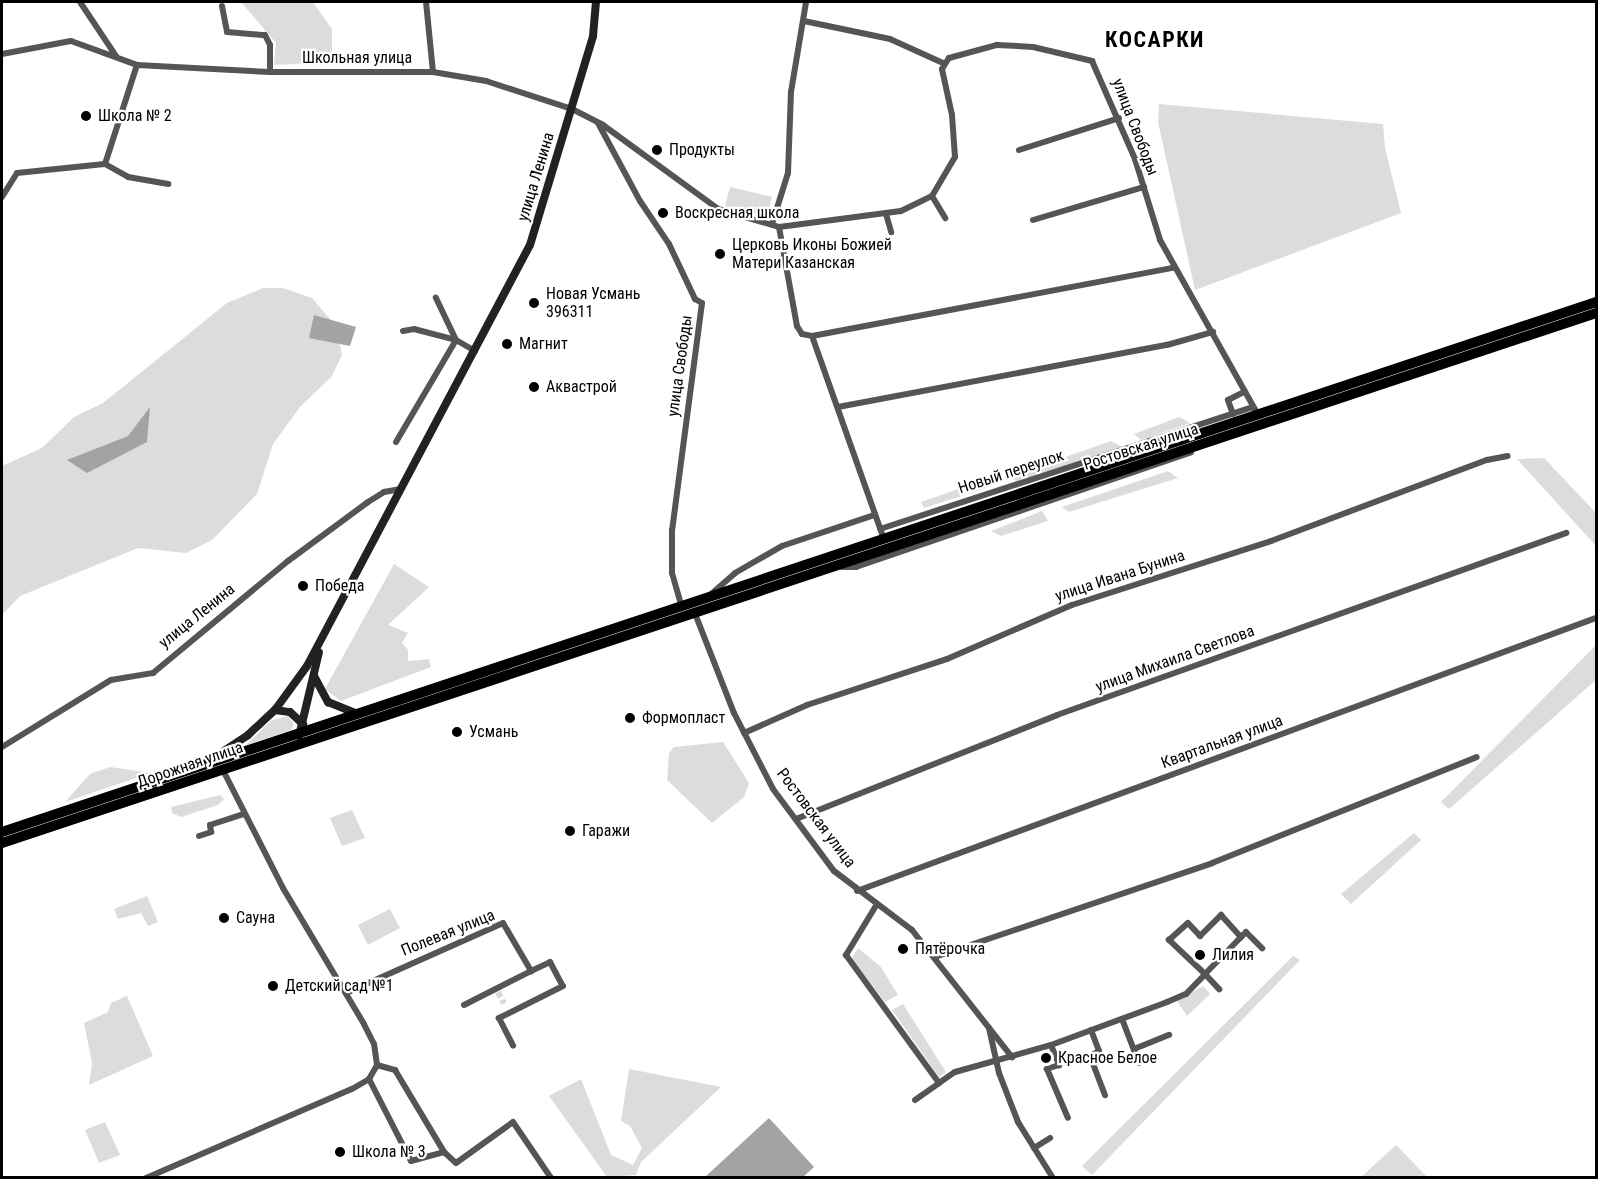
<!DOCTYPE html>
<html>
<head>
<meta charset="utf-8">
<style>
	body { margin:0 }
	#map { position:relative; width:1598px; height:1179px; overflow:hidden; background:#fff; font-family:"Roboto Condensed",sans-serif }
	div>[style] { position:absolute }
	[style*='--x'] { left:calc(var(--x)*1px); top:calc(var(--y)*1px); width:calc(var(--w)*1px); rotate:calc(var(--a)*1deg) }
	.green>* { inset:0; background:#dcdcdc }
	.water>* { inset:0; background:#a3a3a3 }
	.street-tunnel>* { height:6px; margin-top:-3px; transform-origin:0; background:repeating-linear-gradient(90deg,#d9d9d9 0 6px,transparent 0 9px) }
	.street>* { height:6px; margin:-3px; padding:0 3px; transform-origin:3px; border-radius:3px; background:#555 }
	.secondary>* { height:8px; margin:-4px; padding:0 4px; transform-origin:4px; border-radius:4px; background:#222 }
	.highway>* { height:10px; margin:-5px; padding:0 5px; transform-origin:5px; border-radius:5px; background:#000 }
	.dots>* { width:16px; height:16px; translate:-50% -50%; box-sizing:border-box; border:3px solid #fff; border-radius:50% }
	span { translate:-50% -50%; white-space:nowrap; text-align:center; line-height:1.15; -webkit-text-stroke:4.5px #fff; paint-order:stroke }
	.street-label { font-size:16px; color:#000 }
	.poi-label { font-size:16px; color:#000 }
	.left { translate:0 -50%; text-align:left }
	.district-label { font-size:22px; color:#000; font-weight:700; letter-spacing:1.5px }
	.frame { position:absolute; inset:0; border:3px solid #000; pointer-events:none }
</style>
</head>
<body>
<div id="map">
	<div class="green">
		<i style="clip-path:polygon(241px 2px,313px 2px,332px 29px,332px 62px,274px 65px,276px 43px)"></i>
		<i style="clip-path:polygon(1159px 104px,1383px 124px,1385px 148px,1401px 213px,1195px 290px,1158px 122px)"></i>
		<i style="clip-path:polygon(730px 187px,772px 197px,767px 217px,725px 206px)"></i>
		<i style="clip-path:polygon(263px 288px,283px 288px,312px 298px,336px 326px,342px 355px,332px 376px,300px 407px,273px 444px,257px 494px,212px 540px,186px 553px,138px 548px,20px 596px,2px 615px,2px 466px,42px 448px,74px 417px,103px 403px,227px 303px)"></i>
		<i style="clip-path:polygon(1179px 417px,1190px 423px,1141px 440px,1134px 434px)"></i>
		<i style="clip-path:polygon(1111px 441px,1123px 447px,1018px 482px,1010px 477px)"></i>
		<i style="clip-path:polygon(1544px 458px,1596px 513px,1596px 546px,1517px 459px)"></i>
		<i style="clip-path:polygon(1168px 471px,1178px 478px,1069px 512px,1062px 507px)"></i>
		<i style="clip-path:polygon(984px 480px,986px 488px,924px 508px,921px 502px)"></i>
		<i style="clip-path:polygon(1042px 511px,1048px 521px,1001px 536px,991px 531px)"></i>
		<i style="clip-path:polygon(394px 564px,429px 587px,388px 625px,408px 633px,402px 643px,408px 650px,408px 661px,429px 659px,431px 667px,341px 701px,325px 689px)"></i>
		<i style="clip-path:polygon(1596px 645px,1596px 680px,1449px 809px,1441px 802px)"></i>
		<i style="clip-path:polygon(288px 716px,294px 724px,291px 730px,246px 745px,272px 720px)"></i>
		<i style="clip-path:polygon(723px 742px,749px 783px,744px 797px,712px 823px,667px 780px,669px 753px,674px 747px)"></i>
		<i style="clip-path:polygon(110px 767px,151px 773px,65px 802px,90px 774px)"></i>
		<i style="clip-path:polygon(220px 795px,224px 799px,218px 805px,181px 817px,172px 813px,171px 807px)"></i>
		<i style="clip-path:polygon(352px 810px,365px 838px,342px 846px,330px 818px)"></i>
		<i style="clip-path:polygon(1414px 833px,1421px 840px,1351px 904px,1341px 894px)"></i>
		<i style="clip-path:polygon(147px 896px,158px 922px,148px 926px,141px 913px,118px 919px,114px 909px)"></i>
		<i style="clip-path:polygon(390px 909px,400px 928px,368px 945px,358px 925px)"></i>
		<i style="clip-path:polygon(858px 948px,881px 967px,898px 995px,885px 1002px,852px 958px)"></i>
		<i style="clip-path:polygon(1293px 956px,1300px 960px,1092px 1175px,1082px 1166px)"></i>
		<i style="clip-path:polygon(1203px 986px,1210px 994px,1187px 1016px,1177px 1001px)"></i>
		<i style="clip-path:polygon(127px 996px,153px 1056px,89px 1085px,92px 1063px,84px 1023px,108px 1012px,111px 1003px)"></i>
		<i style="clip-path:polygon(903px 1004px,946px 1072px,939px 1077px,892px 1010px)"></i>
		<i style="clip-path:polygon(629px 1069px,721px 1087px,641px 1162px,636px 1175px,607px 1177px,549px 1096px,581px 1079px,611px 1155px,633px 1165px,642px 1148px,630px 1126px,621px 1121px)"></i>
		<i style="clip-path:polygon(105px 1122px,120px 1155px,99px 1163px,85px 1130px)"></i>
		<i style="clip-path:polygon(1396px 1145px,1427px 1177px,1361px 1177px)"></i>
	</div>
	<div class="water">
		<i style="clip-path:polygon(314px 315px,356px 327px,350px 346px,309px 338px)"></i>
		<i style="clip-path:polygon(150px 407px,147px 442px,87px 473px,67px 460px,128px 436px)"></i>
		<i style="clip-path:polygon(769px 1118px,814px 1167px,803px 1177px,705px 1177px)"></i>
	</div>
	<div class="street-tunnel">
		<i style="--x:498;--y:992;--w:13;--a:63"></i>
	</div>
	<div class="street">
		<i style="--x:80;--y:2;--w:65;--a:56.3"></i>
		<i style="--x:426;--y:2;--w:70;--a:84.3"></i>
		<i style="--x:222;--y:6;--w:26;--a:79"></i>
		<i style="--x:227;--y:32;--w:38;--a:5"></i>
		<i style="--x:265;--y:35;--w:11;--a:63"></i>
		<i style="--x:270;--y:45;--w:27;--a:90"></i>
		<i style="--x:804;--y:21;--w:88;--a:11.8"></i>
		<i style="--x:890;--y:39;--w:60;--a:24.4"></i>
		<i style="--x:2;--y:54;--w:70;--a:-10.7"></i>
		<i style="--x:71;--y:41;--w:70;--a:20"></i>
		<i style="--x:137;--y:65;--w:133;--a:3"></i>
		<i style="--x:270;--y:72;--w:163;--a:0"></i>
		<i style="--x:433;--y:72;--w:54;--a:9.6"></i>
		<i style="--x:486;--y:81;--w:90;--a:18"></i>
		<i style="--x:572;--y:109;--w:35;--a:27"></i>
		<i style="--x:603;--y:125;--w:142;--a:36.1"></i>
		<i style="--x:718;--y:209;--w:64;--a:16.4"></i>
		<i style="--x:779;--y:227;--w:123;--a:-7.5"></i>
		<i style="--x:901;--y:211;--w:34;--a:-26"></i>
		<i style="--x:932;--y:196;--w:45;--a:-59.5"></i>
		<i style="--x:955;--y:157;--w:42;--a:-94.1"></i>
		<i style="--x:952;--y:115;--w:47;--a:-102.3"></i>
		<i style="--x:942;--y:69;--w:13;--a:-58"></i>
		<i style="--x:949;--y:58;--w:50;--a:-15.2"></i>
		<i style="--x:997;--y:45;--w:36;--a:3"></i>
		<i style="--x:1033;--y:47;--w:61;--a:13.3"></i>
		<i style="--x:1092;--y:61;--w:107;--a:66.3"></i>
		<i style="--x:1135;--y:159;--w:85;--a:72.8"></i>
		<i style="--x:1160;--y:240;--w:198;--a:60.7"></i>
		<i style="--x:598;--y:123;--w:89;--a:61.7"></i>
		<i style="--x:640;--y:201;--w:52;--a:56"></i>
		<i style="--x:669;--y:244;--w:61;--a:64.7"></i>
		<i style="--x:695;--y:299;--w:8;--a:30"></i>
		<i style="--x:702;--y:303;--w:229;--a:97.5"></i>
		<i style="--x:672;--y:530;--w:43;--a:90"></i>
		<i style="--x:672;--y:573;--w:33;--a:74"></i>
		<i style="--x:1019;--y:150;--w:105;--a:-17.7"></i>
		<i style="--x:105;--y:164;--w:104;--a:-72.1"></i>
		<i style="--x:932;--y:196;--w:26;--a:59"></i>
		<i style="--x:2;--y:197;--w:28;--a:-58"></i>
		<i style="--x:17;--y:173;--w:88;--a:-5.8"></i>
		<i style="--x:105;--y:164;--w:26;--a:29"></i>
		<i style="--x:128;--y:177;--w:41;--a:9.9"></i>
		<i style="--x:886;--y:214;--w:19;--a:74"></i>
		<i style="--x:1033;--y:220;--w:116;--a:-16.6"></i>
		<i style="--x:772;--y:224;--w:53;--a:-72.6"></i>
		<i style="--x:788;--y:173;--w:81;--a:-87.9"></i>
		<i style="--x:791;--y:92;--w:91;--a:-80.5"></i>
		<i style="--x:779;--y:227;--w:101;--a:79.7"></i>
		<i style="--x:797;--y:326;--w:9;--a:58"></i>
		<i style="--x:802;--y:334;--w:10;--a:11"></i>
		<i style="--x:812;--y:336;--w:215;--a:70.5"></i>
		<i style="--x:403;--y:331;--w:11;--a:-10"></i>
		<i style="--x:414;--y:329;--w:43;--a:14.7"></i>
		<i style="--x:456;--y:340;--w:47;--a:-115.5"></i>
		<i style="--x:812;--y:336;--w:367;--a:-10.7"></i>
		<i style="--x:838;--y:407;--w:335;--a:-10.7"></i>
		<i style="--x:1167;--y:345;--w:48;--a:-15.8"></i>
		<i style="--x:1233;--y:414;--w:15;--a:-110"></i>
		<i style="--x:1228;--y:400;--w:18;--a:-27"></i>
		<i style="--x:396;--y:442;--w:118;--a:-59.5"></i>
		<i style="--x:456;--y:340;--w:22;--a:30"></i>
		<i style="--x:880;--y:529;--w:392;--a:-18.1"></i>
		<i style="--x:842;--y:567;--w:14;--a:0"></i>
		<i style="--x:856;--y:567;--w:354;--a:-18.9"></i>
		<i style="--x:710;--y:595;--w:33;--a:-41"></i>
		<i style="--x:735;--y:573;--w:54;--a:-29.9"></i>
		<i style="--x:782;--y:546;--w:97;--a:-18.6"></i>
		<i style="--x:694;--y:611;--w:110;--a:68.6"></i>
		<i style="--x:734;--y:713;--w:85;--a:62.8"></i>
		<i style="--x:773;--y:789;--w:102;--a:53.4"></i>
		<i style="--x:834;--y:871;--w:98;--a:37.1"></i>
		<i style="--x:912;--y:930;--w:162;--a:51.8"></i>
		<i style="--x:744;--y:733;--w:69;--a:-24"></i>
		<i style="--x:807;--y:705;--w:147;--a:-18.2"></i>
		<i style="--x:947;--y:659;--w:136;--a:-23.4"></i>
		<i style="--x:1072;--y:605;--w:209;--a:-17.8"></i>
		<i style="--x:1271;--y:541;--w:231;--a:-20.6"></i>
		<i style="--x:1487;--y:460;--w:21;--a:-11"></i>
		<i style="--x:2;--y:747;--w:128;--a:-31.6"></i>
		<i style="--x:111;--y:680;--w:43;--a:-9.5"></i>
		<i style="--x:153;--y:673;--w:175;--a:-39.7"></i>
		<i style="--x:288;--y:561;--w:99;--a:-36.4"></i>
		<i style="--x:368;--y:502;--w:19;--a:-32"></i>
		<i style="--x:384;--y:492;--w:17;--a:-10"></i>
		<i style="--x:796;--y:819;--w:281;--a:-21.7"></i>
		<i style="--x:1057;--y:715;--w:541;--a:-19.68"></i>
		<i style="--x:199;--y:836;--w:13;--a:-18"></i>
		<i style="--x:211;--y:832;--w:7;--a:-98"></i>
		<i style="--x:210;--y:825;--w:35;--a:-18"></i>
		<i style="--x:857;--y:891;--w:788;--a:-20.28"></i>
		<i style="--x:877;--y:904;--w:60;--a:121.3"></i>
		<i style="--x:846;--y:955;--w:158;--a:54"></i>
		<i style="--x:939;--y:1083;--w:19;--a:-35"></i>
		<i style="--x:955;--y:1072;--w:100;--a:-15.7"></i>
		<i style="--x:1051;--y:1045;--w:124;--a:-20.3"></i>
		<i style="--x:1167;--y:1002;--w:21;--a:-23"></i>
		<i style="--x:1186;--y:994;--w:28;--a:-46"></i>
		<i style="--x:1205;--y:974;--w:21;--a:47"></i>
		<i style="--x:1241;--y:937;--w:52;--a:134.2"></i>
		<i style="--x:1205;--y:974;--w:50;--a:-136.6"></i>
		<i style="--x:1169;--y:940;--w:25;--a:-42"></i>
		<i style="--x:1188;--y:923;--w:18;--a:47"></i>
		<i style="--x:1200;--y:936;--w:30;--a:-45"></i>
		<i style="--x:1221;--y:915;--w:30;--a:48"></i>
		<i style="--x:1241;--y:937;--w:7;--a:-45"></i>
		<i style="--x:1246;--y:932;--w:23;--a:45"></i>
		<i style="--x:935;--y:957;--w:293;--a:-18.7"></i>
		<i style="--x:1212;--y:863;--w:285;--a:-21.8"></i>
		<i style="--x:346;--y:993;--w:172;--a:-24"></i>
		<i style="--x:503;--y:923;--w:56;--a:59.7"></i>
		<i style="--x:531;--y:971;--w:21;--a:-25"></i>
		<i style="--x:550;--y:962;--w:27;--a:62"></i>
		<i style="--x:563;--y:986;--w:72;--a:153.4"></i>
		<i style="--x:499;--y:1018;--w:31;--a:63"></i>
		<i style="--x:464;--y:1005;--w:75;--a:-26.9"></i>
		<i style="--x:1122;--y:1019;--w:47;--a:68.9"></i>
		<i style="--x:989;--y:1028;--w:46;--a:77.5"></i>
		<i style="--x:999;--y:1073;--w:53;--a:68.8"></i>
		<i style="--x:1018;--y:1122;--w:66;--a:58"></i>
		<i style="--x:1091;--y:1030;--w:22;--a:69"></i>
		<i style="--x:1099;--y:1051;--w:10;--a:151"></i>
		<i style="--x:1090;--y:1056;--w:42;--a:69"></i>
		<i style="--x:1051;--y:1045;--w:22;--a:68"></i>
		<i style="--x:1059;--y:1065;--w:13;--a:162"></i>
		<i style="--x:1047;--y:1069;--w:53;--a:66.8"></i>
		<i style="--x:1134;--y:1049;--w:38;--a:-22"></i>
		<i style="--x:377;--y:1065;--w:19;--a:16"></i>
		<i style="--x:395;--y:1070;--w:96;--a:59.1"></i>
		<i style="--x:444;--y:1152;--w:16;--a:43"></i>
		<i style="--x:456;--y:1163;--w:70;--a:-35.7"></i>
		<i style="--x:513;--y:1122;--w:68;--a:55.8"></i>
		<i style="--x:369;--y:1079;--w:92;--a:62.9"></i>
		<i style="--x:411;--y:1161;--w:34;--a:-15"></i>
		<i style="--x:915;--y:1100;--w:29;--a:-35"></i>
		<i style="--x:1034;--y:1148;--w:19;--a:-32"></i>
		<i style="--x:146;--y:1178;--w:224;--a:-23.4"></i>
		<i style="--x:352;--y:1089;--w:20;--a:-30"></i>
		<i style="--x:369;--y:1079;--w:16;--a:-60"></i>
		<i style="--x:377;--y:1065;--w:21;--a:-98"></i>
		<i style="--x:374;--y:1044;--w:22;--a:-117"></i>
		<i style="--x:364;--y:1024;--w:158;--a:-120.8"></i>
		<i style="--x:283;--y:888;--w:132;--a:-117"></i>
	</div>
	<div class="secondary">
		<i style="--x:314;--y:676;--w:30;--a:62"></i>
		<i style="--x:328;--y:702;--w:32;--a:22"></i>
		<i style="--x:275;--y:710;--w:15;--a:8"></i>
		<i style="--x:290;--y:712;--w:18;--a:43"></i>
		<i style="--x:299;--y:736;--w:86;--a:-76.6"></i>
		<i style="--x:210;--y:760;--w:45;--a:-33.3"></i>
		<i style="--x:248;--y:735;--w:37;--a:-43"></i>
		<i style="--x:275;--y:710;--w:54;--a:-54"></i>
		<i style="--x:307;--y:666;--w:476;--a:-62.1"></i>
		<i style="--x:530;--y:245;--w:218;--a:-73.2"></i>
		<i style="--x:593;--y:36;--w:34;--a:-85"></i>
	</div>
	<div class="highway">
		<i style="--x:2;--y:832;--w:1680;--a:-18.39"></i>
		<i style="--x:2;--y:843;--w:1680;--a:-18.39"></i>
	</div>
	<div class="dots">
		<i style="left:86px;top:116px;background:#000"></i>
		<i style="left:657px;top:150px;background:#000"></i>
		<i style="left:663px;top:213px;background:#000"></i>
		<i style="left:720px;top:254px;background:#000"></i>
		<i style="left:534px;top:303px;background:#000"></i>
		<i style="left:507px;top:344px;background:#000"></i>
		<i style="left:534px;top:387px;background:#000"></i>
		<i style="left:303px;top:586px;background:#000"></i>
		<i style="left:630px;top:718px;background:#000"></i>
		<i style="left:457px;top:732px;background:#000"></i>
		<i style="left:570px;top:831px;background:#000"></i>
		<i style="left:224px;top:918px;background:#000"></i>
		<i style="left:903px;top:949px;background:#000"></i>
		<i style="left:1200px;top:955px;background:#000"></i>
		<i style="left:273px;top:986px;background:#000"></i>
		<i style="left:1046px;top:1058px;background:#000"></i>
		<i style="left:340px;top:1152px;background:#000"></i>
	</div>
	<div class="street-label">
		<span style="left:357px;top:58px">Школьная улица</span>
		<span style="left:1135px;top:127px;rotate:69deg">улица Свободы</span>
		<span style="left:536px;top:177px;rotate:-73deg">улица Ленина</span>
		<span style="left:680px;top:366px;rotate:-82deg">улица Свободы</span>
		<span style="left:1141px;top:447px;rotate:-18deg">Ростовская улица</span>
		<span style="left:1011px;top:472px;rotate:-18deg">Новый переулок</span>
		<span style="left:1120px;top:576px;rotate:-18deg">улица Ивана Бунина</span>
		<span style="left:197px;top:616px;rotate:-39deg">улица Ленина</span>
		<span style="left:1175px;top:659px;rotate:-20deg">улица Михаила Светлова</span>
		<span style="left:1222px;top:742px;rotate:-20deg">Квартальная улица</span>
		<span style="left:190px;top:765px;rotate:-19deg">Дорожная улица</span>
		<span style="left:816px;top:818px;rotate:53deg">Ростовская улица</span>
		<span style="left:448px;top:933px;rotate:-22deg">Полевая улица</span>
	</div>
	<div class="poi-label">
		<span class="left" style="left:98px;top:116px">Школа № 2</span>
		<span class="left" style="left:669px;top:150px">Продукты</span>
		<span class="left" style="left:675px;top:213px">Воскресная школа</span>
		<span class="left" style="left:732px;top:254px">Церковь Иконы Божией<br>Матери Казанская</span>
		<span class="left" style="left:546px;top:303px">Новая Усмань<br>396311</span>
		<span class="left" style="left:519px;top:344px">Магнит</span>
		<span class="left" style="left:546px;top:387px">Аквастрой</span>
		<span class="left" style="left:315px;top:586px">Победа</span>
		<span class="left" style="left:642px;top:718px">Формопласт</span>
		<span class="left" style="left:469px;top:732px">Усмань</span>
		<span class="left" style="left:582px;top:831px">Гаражи</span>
		<span class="left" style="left:236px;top:918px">Сауна</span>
		<span class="left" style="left:915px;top:949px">Пятёрочка</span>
		<span class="left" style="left:1212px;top:955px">Лилия</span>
		<span class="left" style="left:285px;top:986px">Детский сад №1</span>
		<span class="left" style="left:1058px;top:1058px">Красное Белое</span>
		<span class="left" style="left:352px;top:1152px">Школа № 3</span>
	</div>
	<div class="district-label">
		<span style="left:1155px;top:40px">КОСАРКИ</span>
	</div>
	<div class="frame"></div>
</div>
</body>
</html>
